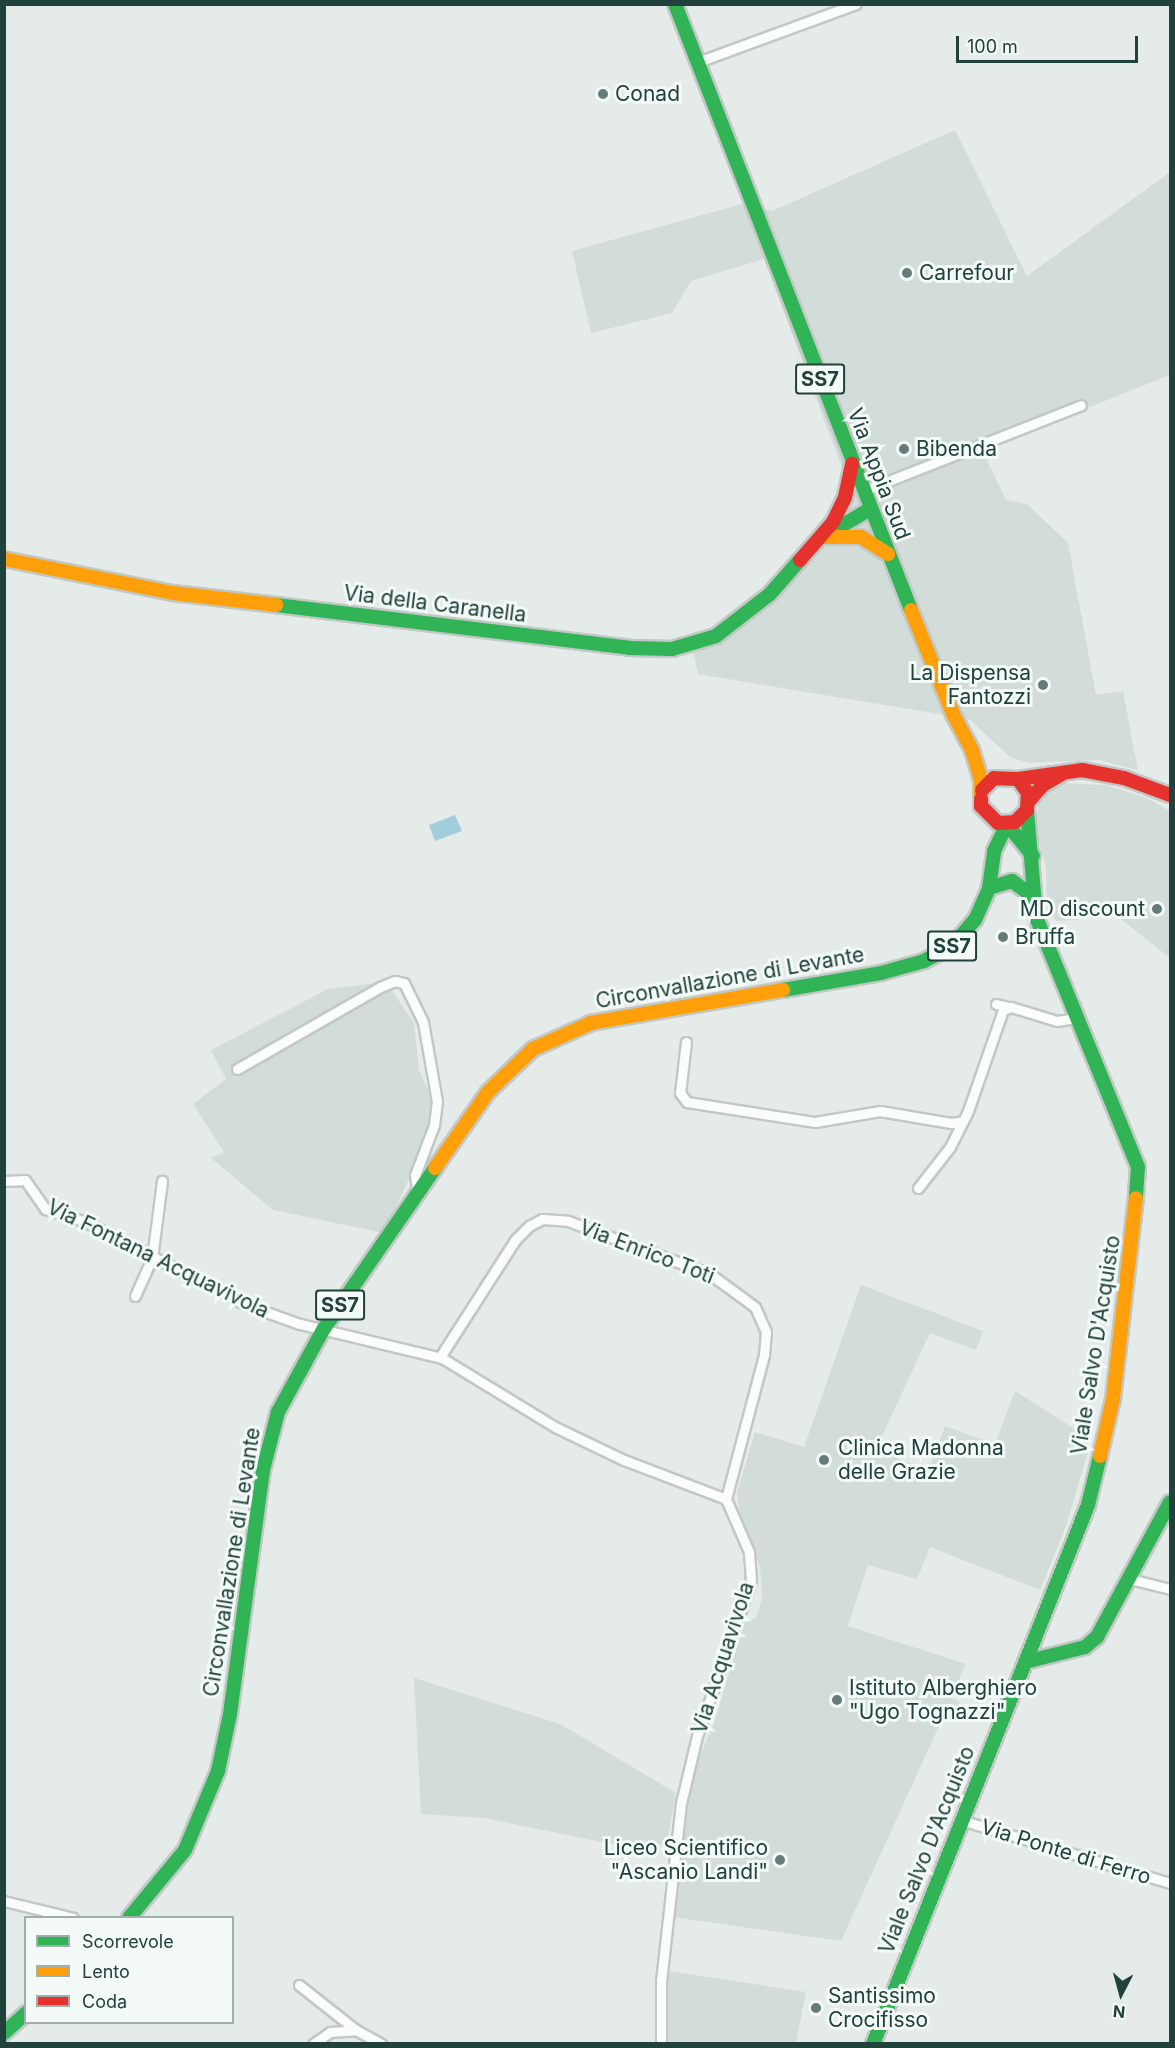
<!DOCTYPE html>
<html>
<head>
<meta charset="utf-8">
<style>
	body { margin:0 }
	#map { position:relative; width:1175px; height:2048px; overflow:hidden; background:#e5ebe9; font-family:Inter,sans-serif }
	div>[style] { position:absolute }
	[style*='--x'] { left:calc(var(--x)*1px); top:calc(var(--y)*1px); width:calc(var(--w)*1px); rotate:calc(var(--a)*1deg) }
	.built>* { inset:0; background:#d2ddd9 }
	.water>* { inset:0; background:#a2cedc }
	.roads { filter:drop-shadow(2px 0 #c2c8c6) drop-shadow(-2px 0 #c2c8c6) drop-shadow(0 2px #c2c8c6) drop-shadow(0 -2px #c2c8c6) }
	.street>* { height:9px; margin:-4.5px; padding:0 4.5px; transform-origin:4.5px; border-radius:4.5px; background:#fbfcfc }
	.fast>* { height:14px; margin:-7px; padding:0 7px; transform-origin:7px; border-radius:7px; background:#30b455 }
	.slow>* { height:14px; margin:-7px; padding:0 7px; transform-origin:7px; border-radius:7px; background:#ff9f0a }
	.jam>* { height:14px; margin:-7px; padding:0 7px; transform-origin:7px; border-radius:7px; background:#e5322d }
	.dots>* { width:16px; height:16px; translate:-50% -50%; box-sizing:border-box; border:3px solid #f3faf7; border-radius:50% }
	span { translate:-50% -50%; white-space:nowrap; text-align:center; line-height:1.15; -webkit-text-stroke:6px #f3faf7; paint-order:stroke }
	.shield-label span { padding:2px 4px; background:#f3faf7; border:2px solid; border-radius:4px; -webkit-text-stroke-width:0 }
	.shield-label { font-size:20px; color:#20413c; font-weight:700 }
	.poi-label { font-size:21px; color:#20413c }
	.left { translate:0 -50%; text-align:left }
	.right { translate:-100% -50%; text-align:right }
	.street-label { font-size:21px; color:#20413c }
	.frame { position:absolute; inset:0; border:6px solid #20413c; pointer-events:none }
	.legend { position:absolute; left:24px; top:1916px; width:210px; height:108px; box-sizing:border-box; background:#f3faf7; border:2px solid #9fb0ac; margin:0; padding:8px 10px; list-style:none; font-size:18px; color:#20413c }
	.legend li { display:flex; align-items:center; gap:12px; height:30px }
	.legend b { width:30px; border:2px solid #9fb0ac }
	.north { position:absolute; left:1091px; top:1964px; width:60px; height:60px; -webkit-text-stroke:4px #f3faf7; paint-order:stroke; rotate:186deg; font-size:16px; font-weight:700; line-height:24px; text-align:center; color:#20413c }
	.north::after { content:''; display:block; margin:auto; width:21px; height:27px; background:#20413c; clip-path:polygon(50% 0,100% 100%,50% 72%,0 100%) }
	.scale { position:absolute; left:956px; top:36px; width:182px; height:27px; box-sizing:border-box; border:3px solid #20413c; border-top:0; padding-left:8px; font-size:18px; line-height:21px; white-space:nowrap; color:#20413c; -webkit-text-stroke:4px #f3faf7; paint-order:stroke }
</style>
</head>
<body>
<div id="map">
	<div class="built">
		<i style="clip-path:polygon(955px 130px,1027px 276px,1170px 172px,1170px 375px,982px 450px,1006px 500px,1027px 504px,1068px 543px,1096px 695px,1123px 691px,1138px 770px,1099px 760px,1029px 763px,1010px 757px,969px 719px,698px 674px,690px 636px,717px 626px,743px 608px,784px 566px,839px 499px,842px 468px,764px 259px,691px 281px,672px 313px,591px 333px,572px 251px,742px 204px,772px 211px)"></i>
		<i style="clip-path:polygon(1063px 783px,1106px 785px,1147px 798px,1170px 811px,1170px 958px,1098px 901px,1077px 920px,1057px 921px,1047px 912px,1046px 867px,1034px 824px,1041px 797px)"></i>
		<i style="clip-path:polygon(386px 982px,414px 1023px,419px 1070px,434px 1103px,431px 1131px,384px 1233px,273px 1210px,211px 1158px,224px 1152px,193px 1104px,226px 1079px,211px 1050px,328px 989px)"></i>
		<i style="clip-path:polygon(861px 1285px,983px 1331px,976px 1350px,930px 1333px,876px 1449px,928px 1471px,945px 1426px,995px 1444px,1015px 1391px,1080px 1432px,1085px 1441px,1088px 1452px,1066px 1526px,1040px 1590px,930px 1547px,917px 1579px,868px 1565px,848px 1626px,966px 1664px,951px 1698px,960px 1702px,955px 1716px,945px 1713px,841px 1941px,673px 1917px,693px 1772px,714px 1723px,744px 1623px,756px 1618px,762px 1599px,760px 1567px,739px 1509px,737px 1493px,755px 1432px,804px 1447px)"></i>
		<i style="clip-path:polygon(414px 1678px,560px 1724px,676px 1793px,667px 1842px,646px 1851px,484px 1818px,421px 1814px)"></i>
		<i style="clip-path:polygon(668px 1971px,806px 1992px,796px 2043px,667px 2043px)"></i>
	</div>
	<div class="water">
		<i style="clip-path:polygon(455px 815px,462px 831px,435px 841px,429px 825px)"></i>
	</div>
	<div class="roads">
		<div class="street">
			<i style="--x:698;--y:62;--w:168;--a:-20.2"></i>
			<i style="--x:863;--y:491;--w:234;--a:-21.5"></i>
			<i style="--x:996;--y:1004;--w:12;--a:14"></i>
			<i style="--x:686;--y:1042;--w:51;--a:96.7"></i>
			<i style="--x:680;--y:1093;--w:11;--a:52"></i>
			<i style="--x:687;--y:1102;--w:130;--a:8.9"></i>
			<i style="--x:815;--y:1122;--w:66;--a:-9.6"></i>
			<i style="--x:880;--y:1111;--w:72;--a:9.6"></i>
			<i style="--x:951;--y:1123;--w:12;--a:-9"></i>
			<i style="--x:237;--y:1069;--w:165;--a:-29.8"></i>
			<i style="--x:380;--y:987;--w:16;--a:-22"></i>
			<i style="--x:395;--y:981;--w:9;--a:13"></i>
			<i style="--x:404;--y:983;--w:43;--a:64"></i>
			<i style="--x:423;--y:1022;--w:80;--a:80"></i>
			<i style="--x:437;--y:1101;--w:24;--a:97"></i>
			<i style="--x:434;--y:1125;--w:53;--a:110.8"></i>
			<i style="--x:415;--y:1175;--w:21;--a:82"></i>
			<i style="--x:4;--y:1181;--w:21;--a:-3"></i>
			<i style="--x:25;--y:1180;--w:35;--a:55"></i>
			<i style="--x:45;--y:1209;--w:43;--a:17.6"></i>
			<i style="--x:86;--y:1222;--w:178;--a:27.4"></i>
			<i style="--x:244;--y:1304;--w:59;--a:19.7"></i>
			<i style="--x:300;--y:1324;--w:146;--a:13.5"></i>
			<i style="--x:442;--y:1358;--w:132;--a:31.4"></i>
			<i style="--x:555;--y:1427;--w:76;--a:25.6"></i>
			<i style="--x:624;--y:1460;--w:109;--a:20.9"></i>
			<i style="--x:726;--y:1499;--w:58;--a:66.5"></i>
			<i style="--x:749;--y:1552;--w:29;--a:86"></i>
			<i style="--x:751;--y:1581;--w:164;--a:109.2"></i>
			<i style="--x:697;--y:1736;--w:69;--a:103.4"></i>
			<i style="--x:681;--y:1803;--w:179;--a:96.4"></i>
			<i style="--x:661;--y:1981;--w:63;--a:90"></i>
			<i style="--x:918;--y:1188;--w:52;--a:-52"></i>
			<i style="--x:950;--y:1147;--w:40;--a:-63.4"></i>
			<i style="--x:968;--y:1111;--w:107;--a:-70.9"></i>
			<i style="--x:1003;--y:1010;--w:9;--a:-21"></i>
			<i style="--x:1011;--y:1007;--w:48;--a:16.9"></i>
			<i style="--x:1057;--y:1021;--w:20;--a:-9"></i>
			<i style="--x:135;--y:1296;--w:42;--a:-65.9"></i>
			<i style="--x:152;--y:1258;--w:78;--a:-82.6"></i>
			<i style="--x:440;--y:1357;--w:139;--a:-57.3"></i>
			<i style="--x:515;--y:1240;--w:20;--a:-45"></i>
			<i style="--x:529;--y:1226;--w:15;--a:-28"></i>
			<i style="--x:542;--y:1219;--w:26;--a:4"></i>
			<i style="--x:568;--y:1221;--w:152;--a:20.5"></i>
			<i style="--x:710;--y:1274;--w:56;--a:36.3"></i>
			<i style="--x:755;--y:1307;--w:27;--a:66"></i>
			<i style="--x:766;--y:1332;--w:23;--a:95"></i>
			<i style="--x:764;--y:1355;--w:149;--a:104.8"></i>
			<i style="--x:1130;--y:1579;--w:41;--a:14"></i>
			<i style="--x:961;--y:1820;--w:218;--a:16.8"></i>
			<i style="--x:4;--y:1901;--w:71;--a:13.8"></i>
			<i style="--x:299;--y:1985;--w:73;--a:38.3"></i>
			<i style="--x:356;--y:2030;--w:29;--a:29"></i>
			<i style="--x:313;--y:2044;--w:21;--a:-35"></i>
			<i style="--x:330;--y:2032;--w:26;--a:-4"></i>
		</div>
		<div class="fast">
			<i style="--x:675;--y:4;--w:650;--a:68.72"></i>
			<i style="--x:828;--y:534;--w:49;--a:-30.8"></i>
			<i style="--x:276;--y:605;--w:356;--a:6.9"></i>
			<i style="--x:629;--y:648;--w:43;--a:1.3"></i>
			<i style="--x:672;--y:649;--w:46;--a:-16.5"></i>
			<i style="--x:716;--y:636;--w:68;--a:-37.9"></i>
			<i style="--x:770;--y:594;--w:45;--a:-48.6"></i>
			<i style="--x:1027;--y:810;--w:107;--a:85.2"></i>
			<i style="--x:1036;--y:917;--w:270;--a:67.8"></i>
			<i style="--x:1138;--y:1167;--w:31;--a:94"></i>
			<i style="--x:1007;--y:824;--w:41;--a:50.9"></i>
			<i style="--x:989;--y:888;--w:24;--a:-17"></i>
			<i style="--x:1012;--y:881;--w:17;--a:36"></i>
			<i style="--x:1026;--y:891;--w:15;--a:58"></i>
			<i style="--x:783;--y:990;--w:99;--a:-9.8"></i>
			<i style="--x:881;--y:973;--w:45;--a:-15.6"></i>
			<i style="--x:924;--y:961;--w:32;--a:-28"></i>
			<i style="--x:952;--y:946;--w:35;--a:-49"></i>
			<i style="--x:975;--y:920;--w:35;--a:-66"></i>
			<i style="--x:989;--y:888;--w:37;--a:-82"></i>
			<i style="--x:994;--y:851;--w:30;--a:-64"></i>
			<i style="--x:1025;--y:1662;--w:62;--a:-14"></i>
			<i style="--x:1085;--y:1647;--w:16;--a:-40"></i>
			<i style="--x:1097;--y:1637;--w:153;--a:-61.6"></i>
			<i style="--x:129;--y:1918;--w:88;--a:-50.5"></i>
			<i style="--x:185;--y:1850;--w:86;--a:-67.3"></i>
			<i style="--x:218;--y:1771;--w:58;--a:-78.1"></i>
			<i style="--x:230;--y:1714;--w:246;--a:-82.3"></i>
			<i style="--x:263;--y:1470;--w:60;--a:-75.5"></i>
			<i style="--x:278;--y:1412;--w:94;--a:-61.2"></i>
			<i style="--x:323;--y:1330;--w:197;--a:-55.3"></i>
			<i style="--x:4;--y:2033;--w:30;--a:-42"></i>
			<i style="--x:873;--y:2044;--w:580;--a:-68.25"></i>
			<i style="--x:1088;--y:1505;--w:50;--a:-76.2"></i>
		</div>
		<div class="slow">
			<i style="--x:823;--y:537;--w:38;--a:0"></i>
			<i style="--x:861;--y:537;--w:32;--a:32"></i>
			<i style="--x:4;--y:559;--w:172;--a:11.4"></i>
			<i style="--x:173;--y:593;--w:104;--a:6.6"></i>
			<i style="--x:911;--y:610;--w:112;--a:68"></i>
			<i style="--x:953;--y:714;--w:41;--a:62.2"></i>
			<i style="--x:972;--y:750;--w:31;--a:73"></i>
			<i style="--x:981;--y:780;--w:19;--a:90"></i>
			<i style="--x:435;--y:1168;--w:93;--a:-55.1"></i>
			<i style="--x:488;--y:1092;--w:62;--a:-43.7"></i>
			<i style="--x:533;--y:1049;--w:64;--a:-24.1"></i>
			<i style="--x:591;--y:1023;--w:195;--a:-9.8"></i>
			<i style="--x:1100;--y:1456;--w:58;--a:-77.2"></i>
			<i style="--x:1113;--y:1399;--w:202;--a:-83.5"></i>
		</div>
		<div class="jam">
			<i style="--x:800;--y:560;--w:50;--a:-49"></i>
			<i style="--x:833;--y:522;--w:28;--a:-64"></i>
			<i style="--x:845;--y:497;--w:34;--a:-78"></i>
			<i style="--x:1018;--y:779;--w:65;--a:-8"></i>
			<i style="--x:1082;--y:770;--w:43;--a:10.8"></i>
			<i style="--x:1124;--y:778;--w:49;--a:20.3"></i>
			<i style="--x:981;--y:799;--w:7;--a:90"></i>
			<i style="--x:981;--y:806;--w:24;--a:45"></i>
			<i style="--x:998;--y:823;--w:17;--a:-3"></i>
			<i style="--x:1015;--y:822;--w:17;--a:-45"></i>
			<i style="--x:1027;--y:810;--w:17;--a:-87"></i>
			<i style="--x:1028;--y:793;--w:17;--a:-126"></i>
			<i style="--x:1018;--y:779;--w:24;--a:-178"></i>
			<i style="--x:994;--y:778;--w:17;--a:135"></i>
			<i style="--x:1029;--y:801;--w:21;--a:-49"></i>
			<i style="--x:1043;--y:785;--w:22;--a:-30"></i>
		</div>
	</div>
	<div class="dots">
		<i style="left:603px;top:94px;background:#657c79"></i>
		<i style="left:907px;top:273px;background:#657c79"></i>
		<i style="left:904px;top:449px;background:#657c79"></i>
		<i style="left:1043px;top:685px;background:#657c79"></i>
		<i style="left:1157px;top:909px;background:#657c79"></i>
		<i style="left:1003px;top:937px;background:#657c79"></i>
		<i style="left:824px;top:1460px;background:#657c79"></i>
		<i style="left:837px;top:1700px;background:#657c79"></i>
		<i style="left:780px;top:1860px;background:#657c79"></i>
		<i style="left:816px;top:2008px;background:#657c79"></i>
	</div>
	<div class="shield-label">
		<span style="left:820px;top:379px">SS7</span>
		<span style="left:952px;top:946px">SS7</span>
		<span style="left:340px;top:1305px">SS7</span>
	</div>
	<div class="poi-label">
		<span class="left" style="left:615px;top:94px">Conad</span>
		<span class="left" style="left:919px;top:273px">Carrefour</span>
		<span class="left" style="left:916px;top:449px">Bibenda</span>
		<span class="right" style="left:1031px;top:685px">La Dispensa<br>Fantozzi</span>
		<span class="right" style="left:1145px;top:909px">MD discount</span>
		<span class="left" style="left:1015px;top:937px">Bruffa</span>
		<span class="left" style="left:838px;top:1460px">Clinica Madonna<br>delle Grazie</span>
		<span class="left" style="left:849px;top:1700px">Istituto Alberghiero<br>"Ugo Tognazzi"</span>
		<span class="right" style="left:768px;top:1860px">Liceo Scientifico<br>"Ascanio Landi"</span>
		<span class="left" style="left:828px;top:2008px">Santissimo<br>Crocifisso</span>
	</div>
	<div class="street-label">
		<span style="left:879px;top:474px;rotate:69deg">Via Appia Sud</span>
		<span style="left:435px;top:604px;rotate:7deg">Via della Caranella</span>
		<span style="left:730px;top:978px;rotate:-10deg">Circonvallazione di Levante</span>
		<span style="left:647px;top:1252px;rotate:21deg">Via Enrico Toti</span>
		<span style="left:158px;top:1259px;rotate:26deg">Via Fontana Acquavivola</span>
		<span style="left:1096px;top:1345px;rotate:-81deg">Viale Salvo D'Acquisto</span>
		<span style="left:232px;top:1562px;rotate:-81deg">Circonvallazione di Levante</span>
		<span style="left:723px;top:1658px;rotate:-72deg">Via Acquavivola</span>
		<span style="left:927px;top:1850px;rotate:-68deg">Viale Salvo D'Acquisto</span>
		<span style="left:1066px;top:1852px;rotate:17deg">Via Ponte di Ferro</span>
	</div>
	<div class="frame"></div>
	<ul class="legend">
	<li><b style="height:8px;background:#30b455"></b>Scorrevole</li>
	<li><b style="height:8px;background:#ff9f0a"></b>Lento</li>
	<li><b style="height:8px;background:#e5322d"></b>Coda</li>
	</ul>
	<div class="north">N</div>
	<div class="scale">100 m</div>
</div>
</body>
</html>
